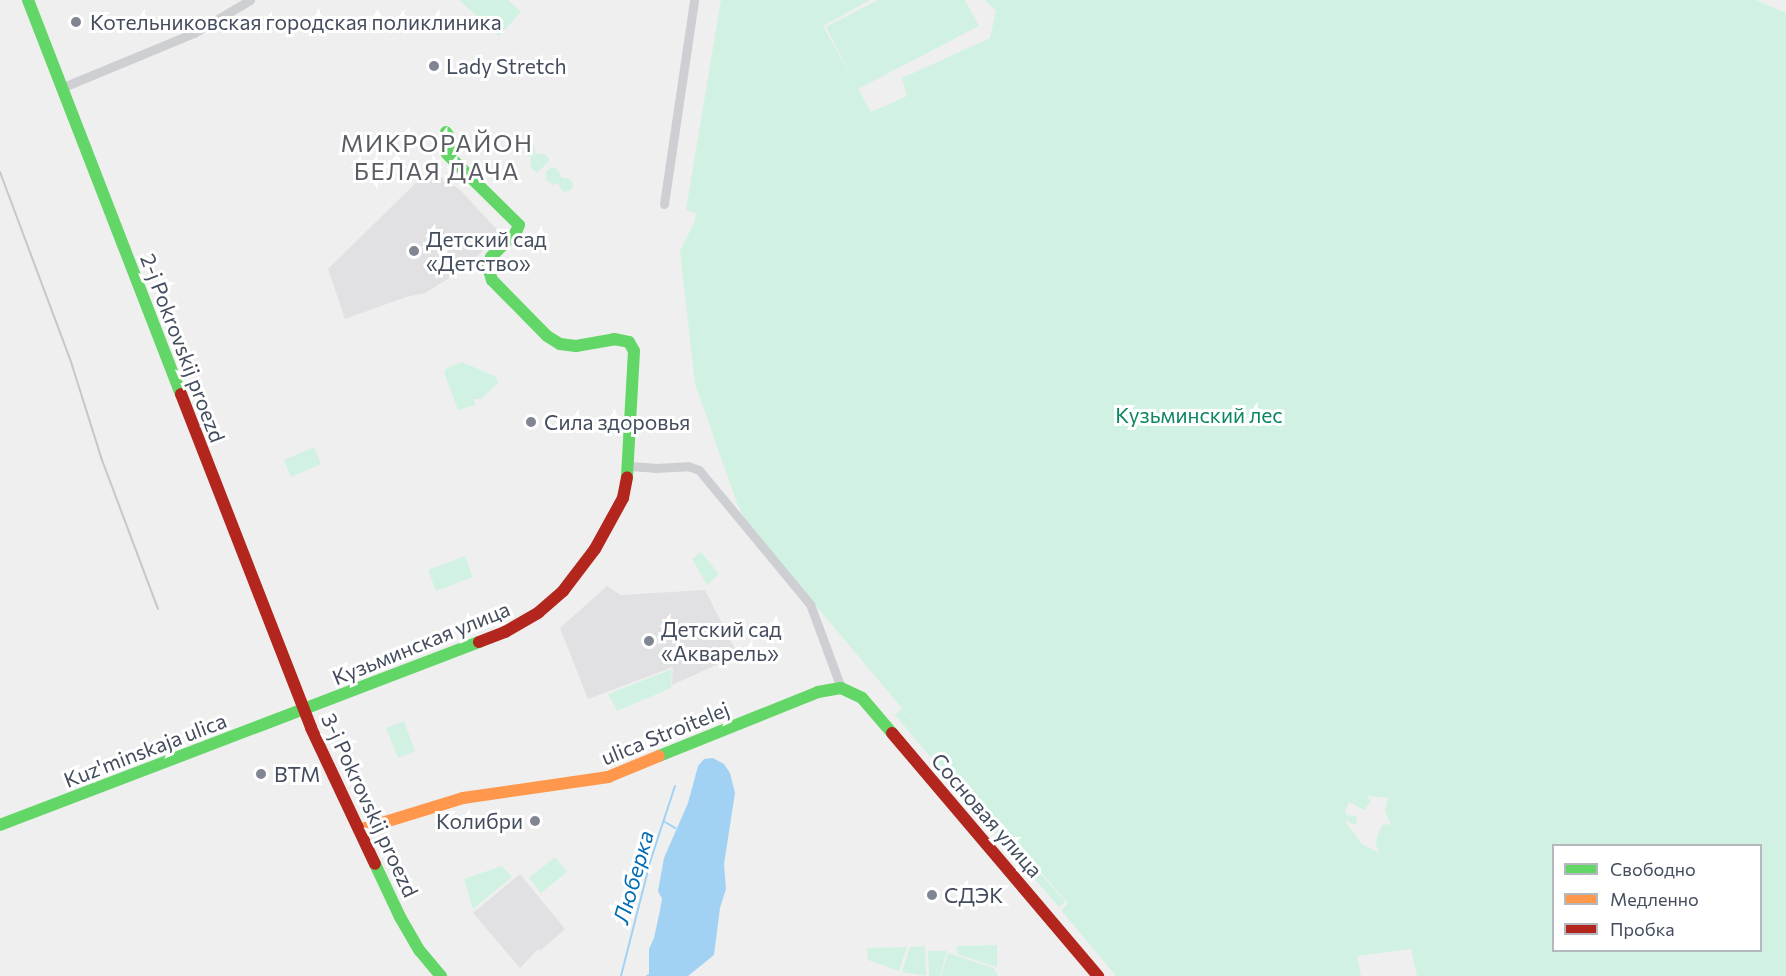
<!DOCTYPE html>
<html>
<head>
<meta charset="utf-8">
<style>
	body { margin:0 }
	#map { position:relative; width:1786px; height:976px; overflow:hidden; background:#f0efef; font-family:Commissioner,sans-serif }
	div>[style] { position:absolute }
	[style*='--x'] { left:calc(var(--x)*1px); top:calc(var(--y)*1px); width:calc(var(--w)*1px); rotate:calc(var(--a)*1deg) }
	.education>* { inset:0; background:#e1e0e2 }
	.green>* { inset:0; background:#d1f2e3 }
	.water>* { inset:0; background:#a1d2f4 }
	.stream>* { height:2px; margin:-1px; padding:0 1px; transform-origin:1px; border-radius:1px; background:#a1d2f4 }
	.street>* { height:9px; margin:-4.5px; padding:0 4.5px; transform-origin:4.5px; border-radius:4.5px; background:#cdcfd3 }
	.fast>* { height:12px; margin:-6px; padding:0 6px; transform-origin:6px; border-radius:6px; background:#63d668 }
	.slow>* { height:12px; margin:-6px; padding:0 6px; transform-origin:6px; border-radius:6px; background:#ff974d }
	.jam>* { height:12px; margin:-6px; padding:0 6px; transform-origin:6px; border-radius:6px; background:#b3261e }
	.rail>* { height:2px; margin:-1px; padding:0 1px; transform-origin:1px; border-radius:1px; background:#c6c7ca }
	.dots>* { width:16px; height:16px; translate:-50% -50%; box-sizing:border-box; border:3px solid #fff; border-radius:50% }
	span { translate:-50% -50%; white-space:nowrap; text-align:center; line-height:1.15; -webkit-text-stroke:6px #fff; paint-order:stroke }
	.poi-label { font-size:21px; color:#444d5e }
	.left { translate:0 -50%; text-align:left }
	.right { translate:-100% -50%; text-align:right }
	.street-label { font-size:21px; color:#444d5e }
	.park-label { font-size:21px; color:#0c8762 }
	.water-label { font-size:22px; color:#006cb5; font-style:italic }
	.quarter-label { font-size:24px; color:#5a5c64; letter-spacing:1.5px }
	.legend { position:absolute; left:1552px; top:844px; width:210px; height:108px; box-sizing:border-box; background:#fff; border:2px solid #b4b8bf; margin:0; padding:8px 10px; list-style:none; font-size:18px; color:#444d5e }
	.legend li { display:flex; align-items:center; gap:12px; height:30px }
	.legend b { width:30px; border:2px solid #b4b8bf }
</style>
</head>
<body>
<div id="map">
	<div class="education">
		<i style="clip-path:polygon(427px 172px,445px 179px,461px 191px,501px 234px,464px 269px,425px 293px,406px 297px,345px 319px,328px 269px)"></i>
		<i style="clip-path:polygon(607px 586px,621px 595px,705px 590px,738px 655px,672px 685px,673px 667px,588px 699px,560px 628px)"></i>
		<i style="clip-path:polygon(520px 874px,565px 929px,540px 951px,538px 949px,520px 968px,473px 913px)"></i>
	</div>
	<div class="green">
		<i style="clip-path:polygon(459px 0,508px 0,521px 12px,499px 36px)"></i>
		<i style="clip-path:polygon(evenodd,721px 0,870px 0,823px 26px,852px 78px,826px 27px,878px 0,965px 0,979px 26px,858px 89px,871px 112px,907px 96px,902px 78px,990px 38px,996px 11px,985px 0,1756px 0,1786px 13px,1786px 976px,1417px 976px,1411px 949px,1357px 956px,1361px 976px,1116px 976px,1061px 910px,1068px 904px,986px 807px,978px 813px,895px 715px,902px 709px,917px 726px,748px 525px,737px 503px,695px 384px,680px 251px,694px 223px,696px 213px,686px 210px,721px 0,1367px 796px,1388px 798px,1385px 811px,1391px 824px,1382px 825px,1377px 837px,1376px 845px,1379px 853px,1362px 844px,1346px 823px,1346px 819px,1352px 824px,1357px 823px,1356px 816px,1347px 815px,1345px 811px,1349px 802px,1364px 810px,1371px 802px,1367px 796px,721px 0,1554px 846px,1760px 846px,1760px 950px,1554px 950px,1554px 846px)"></i>
		<i style="clip-path:polygon(527px 144px,533px 144px,536px 154px,545px 154px,550px 160px,537px 173px,530px 167px,531px 157px,523px 153px)"></i>
		<i style="clip-path:polygon(556px 168px,562px 178px,568px 178px,572px 181px,573px 187px,569px 191px,563px 192px,558px 183px,553px 185px,546px 180px,546px 172px,550px 168px)"></i>
		<i style="clip-path:polygon(462px 362px,496px 377px,498px 383px,481px 399px,474px 399px,475px 405px,458px 410px,444px 372px,447px 368px)"></i>
		<i style="clip-path:polygon(314px 447px,321px 464px,291px 477px,284px 460px)"></i>
		<i style="clip-path:polygon(701px 552px,719px 574px,707px 585px,692px 559px)"></i>
		<i style="clip-path:polygon(465px 556px,473px 577px,436px 591px,428px 570px)"></i>
		<i style="clip-path:polygon(672px 669px,671px 688px,617px 711px,608px 694px)"></i>
		<i style="clip-path:polygon(404px 721px,415px 751px,398px 758px,386px 728px)"></i>
		<i style="clip-path:polygon(987px 810px,1065px 902px,1059px 907px,980px 816px)"></i>
		<i style="clip-path:polygon(555px 857px,567px 872px,541px 893px,529px 878px)"></i>
		<i style="clip-path:polygon(502px 866px,512px 877px,473px 909px,464px 879px)"></i>
		<i style="clip-path:polygon(997px 945px,997px 967px,957px 954px,957px 946px)"></i>
		<i style="clip-path:polygon(925px 946px,926px 976px,902px 972px,910px 947px)"></i>
		<i style="clip-path:polygon(907px 947px,899px 971px,868px 960px,867px 948px)"></i>
		<i style="clip-path:polygon(928px 951px,947px 951px,940px 976px,929px 976px)"></i>
		<i style="clip-path:polygon(948px 953px,994px 968px,998px 976px,992px 976px,994px 971px,991px 976px,941px 976px)"></i>
	</div>
	<div class="water">
		<i style="clip-path:polygon(713px 758px,724px 764px,730px 773px,735px 793px,724px 864px,726px 889px,720px 908px,714px 955px,688px 976px,649px 976px,649px 949px,654px 938px,660px 910px,662px 899px,658px 891px,664px 858px,688px 803px,698px 766px,704px 759px)"></i>
	</div>
	<div class="stream">
		<i style="--x:665;--y:822;--w:12;--a:31"></i>
		<i style="--x:621;--y:976;--w:118;--a:-75.7"></i>
		<i style="--x:650;--y:862;--w:80;--a:-71.8"></i>
		<i style="--x:647;--y:976;--w:3;--a:-18"></i>
	</div>
	<div class="street">
		<i style="--x:61;--y:88;--w:144;--a:-22.5"></i>
		<i style="--x:194;--y:33;--w:65;--a:-30.5"></i>
		<i style="--x:664;--y:204;--w:206;--a:-81.6"></i>
		<i style="--x:629;--y:466;--w:26;--a:4"></i>
		<i style="--x:655;--y:468;--w:33;--a:-3"></i>
		<i style="--x:688;--y:466;--w:12;--a:20"></i>
		<i style="--x:699;--y:470;--w:174;--a:50.4"></i>
		<i style="--x:810;--y:604;--w:90;--a:69.7"></i>
	</div>
	<div class="fast">
		<i style="--x:28;--y:0;--w:423;--a:68.8"></i>
		<i style="--x:446;--y:132;--w:17;--a:57"></i>
		<i style="--x:455;--y:146;--w:11;--a:135"></i>
		<i style="--x:447;--y:154;--w:101;--a:44.6"></i>
		<i style="--x:519;--y:225;--w:8;--a:113"></i>
		<i style="--x:516;--y:232;--w:35;--a:135"></i>
		<i style="--x:491;--y:257;--w:10;--a:107"></i>
		<i style="--x:488;--y:267;--w:14;--a:73"></i>
		<i style="--x:492;--y:280;--w:78;--a:45.5"></i>
		<i style="--x:547;--y:336;--w:15;--a:32"></i>
		<i style="--x:560;--y:344;--w:16;--a:7"></i>
		<i style="--x:576;--y:346;--w:39;--a:-10"></i>
		<i style="--x:614;--y:339;--w:15;--a:11"></i>
		<i style="--x:629;--y:342;--w:10;--a:61"></i>
		<i style="--x:634;--y:351;--w:126;--a:93.2"></i>
		<i style="--x:659;--y:756;--w:171;--a:-21.9"></i>
		<i style="--x:818;--y:692;--w:23;--a:-10"></i>
		<i style="--x:841;--y:688;--w:23;--a:25"></i>
		<i style="--x:862;--y:698;--w:46;--a:49.4"></i>
		<i style="--x:0;--y:825;--w:513;--a:-20.91"></i>
		<i style="--x:375;--y:864;--w:59;--a:64.7"></i>
		<i style="--x:400;--y:917;--w:39;--a:60"></i>
		<i style="--x:420;--y:951;--w:33;--a:50"></i>
	</div>
	<div class="slow">
		<i style="--x:359;--y:830;--w:109;--a:-17.1"></i>
		<i style="--x:463;--y:798;--w:147;--a:-8.2"></i>
		<i style="--x:608;--y:777;--w:55;--a:-22.4"></i>
	</div>
	<div class="jam">
		<i style="--x:181;--y:394;--w:358;--a:68.7"></i>
		<i style="--x:311;--y:728;--w:150;--a:64.8"></i>
		<i style="--x:479;--y:642;--w:28;--a:-21"></i>
		<i style="--x:505;--y:632;--w:39;--a:-30"></i>
		<i style="--x:539;--y:612;--w:32;--a:-41"></i>
		<i style="--x:563;--y:591;--w:53;--a:-52.7"></i>
		<i style="--x:595;--y:549;--w:58;--a:-61.2"></i>
		<i style="--x:623;--y:498;--w:21;--a:-79"></i>
		<i style="--x:892;--y:733;--w:319;--a:49.7"></i>
	</div>
	<div class="rail">
		<i style="--x:0;--y:172;--w:206;--a:69.5"></i>
		<i style="--x:72;--y:365;--w:100;--a:72.5"></i>
		<i style="--x:102;--y:460;--w:159;--a:69.4"></i>
	</div>
	<div class="dots">
		<i style="left:76px;top:22px;background:#808691"></i>
		<i style="left:434px;top:66px;background:#808691"></i>
		<i style="left:414px;top:251px;background:#808691"></i>
		<i style="left:531px;top:422px;background:#808691"></i>
		<i style="left:649px;top:641px;background:#808691"></i>
		<i style="left:261px;top:774px;background:#808691"></i>
		<i style="left:535px;top:821px;background:#808691"></i>
		<i style="left:932px;top:895px;background:#808691"></i>
	</div>
	<div class="poi-label">
		<span class="left" style="left:90px;top:22px">Котельниковская городская поликлиника</span>
		<span class="left" style="left:446px;top:66px">Lady Stretch</span>
		<span class="left" style="left:426px;top:251px">Детский сад<br>«Детство»</span>
		<span class="left" style="left:544px;top:422px">Сила здоровья</span>
		<span class="left" style="left:661px;top:641px">Детский сад<br>«Акварель»</span>
		<span class="left" style="left:274px;top:774px">ВТМ</span>
		<span class="right" style="left:523px;top:821px">Колибри</span>
		<span class="left" style="left:944px;top:895px">СДЭК</span>
	</div>
	<div class="street-label">
		<span style="left:183px;top:348px;rotate:69deg">2-j Pokrovskij proezd</span>
		<span style="left:421px;top:643px;rotate:-22deg">Кузьминская улица</span>
		<span style="left:665px;top:733px;rotate:-22deg">ulica Stroitelej</span>
		<span style="left:145px;top:750px;rotate:-21deg">Kuz'minskaja ulica</span>
		<span style="left:370px;top:805px;rotate:65deg">3-j Pokrovskij proezd</span>
		<span style="left:987px;top:815px;rotate:49deg">Сосновая улица</span>
	</div>
	<div class="park-label">
		<span style="left:1199px;top:415px">Кузьминский лес</span>
	</div>
	<div class="water-label">
		<span style="left:633px;top:877px;rotate:-74deg">Люберка</span>
	</div>
	<div class="quarter-label">
		<span style="left:437px;top:157px">МИКРОРАЙОН<br>БЕЛАЯ ДАЧА</span>
	</div>
	<ul class="legend">
	<li><b style="height:8px;background:#63d668"></b>Свободно</li>
	<li><b style="height:8px;background:#ff974d"></b>Медленно</li>
	<li><b style="height:8px;background:#b3261e"></b>Пробка</li>
	</ul>
</div>
</body>
</html>
